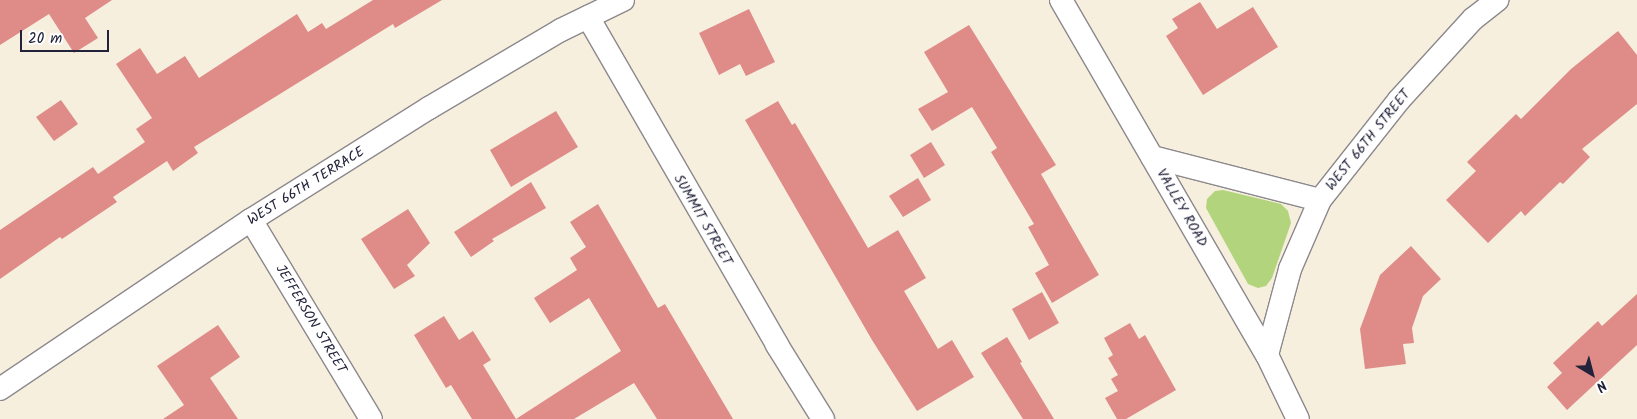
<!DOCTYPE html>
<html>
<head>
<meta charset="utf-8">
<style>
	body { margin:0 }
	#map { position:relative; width:1637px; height:419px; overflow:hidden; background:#f6efde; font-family:Kalam,sans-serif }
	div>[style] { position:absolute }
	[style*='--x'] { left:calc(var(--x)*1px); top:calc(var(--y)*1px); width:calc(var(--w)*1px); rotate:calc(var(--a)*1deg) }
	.green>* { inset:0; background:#b2d47c }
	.building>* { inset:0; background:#df8c88 }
	.roads { filter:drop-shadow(1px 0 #8c888c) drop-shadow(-1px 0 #8c888c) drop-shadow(0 1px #8c888c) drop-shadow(0 -1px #8c888c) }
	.minor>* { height:22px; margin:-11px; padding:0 11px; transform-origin:11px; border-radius:11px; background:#fff }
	span { translate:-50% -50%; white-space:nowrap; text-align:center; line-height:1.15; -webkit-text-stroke:4px #fff; paint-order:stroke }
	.street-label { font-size:14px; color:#22223b }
	.north { position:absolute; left:1567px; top:349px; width:50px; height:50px; -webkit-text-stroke:4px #fff; paint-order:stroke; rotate:143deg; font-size:14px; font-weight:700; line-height:20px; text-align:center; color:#22223b }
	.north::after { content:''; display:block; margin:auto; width:18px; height:22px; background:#22223b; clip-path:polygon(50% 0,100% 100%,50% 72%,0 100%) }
	.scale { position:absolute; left:20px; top:30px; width:89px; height:22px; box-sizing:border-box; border:2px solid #22223b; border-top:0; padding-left:6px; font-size:15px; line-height:18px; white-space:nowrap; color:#22223b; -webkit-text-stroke:4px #fff; paint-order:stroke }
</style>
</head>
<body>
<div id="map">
	<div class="green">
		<i style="clip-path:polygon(1223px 190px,1281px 204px,1288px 211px,1291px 223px,1272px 278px,1266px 286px,1258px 288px,1248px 284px,1206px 208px,1207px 199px,1215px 191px)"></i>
	</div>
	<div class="building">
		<i style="clip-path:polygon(0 0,112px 0,85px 18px,98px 38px,74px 53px,49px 14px,0 45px)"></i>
		<i style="clip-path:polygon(373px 0,442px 0,395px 28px,393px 24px,194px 147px,198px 153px,173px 171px,167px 161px,113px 197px,117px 202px,62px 239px,60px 237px,0 279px,0 230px,93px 167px,98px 174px,145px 142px,136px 129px,152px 118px,116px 64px,140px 48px,157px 74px,185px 56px,199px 78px,297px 14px,308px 32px,322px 23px,326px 29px)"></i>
		<i style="clip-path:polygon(1200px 2px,1217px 29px,1253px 7px,1278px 47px,1203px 95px,1166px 36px,1178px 28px,1172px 19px)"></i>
		<i style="clip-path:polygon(749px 9px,775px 62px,746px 76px,740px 64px,719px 75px,699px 33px)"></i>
		<i style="clip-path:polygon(969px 25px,1056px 165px,1041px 174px,1099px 275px,1052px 303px,1035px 273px,1049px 265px,1028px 227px,1034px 224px,991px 152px,997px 148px,972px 107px,932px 131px,918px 109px,948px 92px,924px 52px)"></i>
		<i style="clip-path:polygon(1618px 31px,1637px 55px,1637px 104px,1582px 149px,1590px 157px,1563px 184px,1560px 182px,1525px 216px,1521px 211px,1488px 243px,1446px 200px,1476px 171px,1467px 162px,1516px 114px,1521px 119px,1571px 69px)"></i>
		<i style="clip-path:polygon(61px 100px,78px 124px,54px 141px,36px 117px)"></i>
		<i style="clip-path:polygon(778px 101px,792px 125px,795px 123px,868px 248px,898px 230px,926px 278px,904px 291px,938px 349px,952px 340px,974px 377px,917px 411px,872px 340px,745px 120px)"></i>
		<i style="clip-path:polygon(556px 111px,578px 147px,511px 187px,490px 150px)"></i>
		<i style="clip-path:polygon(931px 142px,945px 165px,924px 178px,910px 155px)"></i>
		<i style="clip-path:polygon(918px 178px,931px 200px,903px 217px,889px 196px)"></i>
		<i style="clip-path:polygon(531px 182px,546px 208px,492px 239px,494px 241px,471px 257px,454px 232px)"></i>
		<i style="clip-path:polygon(598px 204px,658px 308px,665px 304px,733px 419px,657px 419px,634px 383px,574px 419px,516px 419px,621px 351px,589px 298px,550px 323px,534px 298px,577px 270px,570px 258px,586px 247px,570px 222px)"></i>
		<i style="clip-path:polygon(408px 209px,430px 243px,407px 265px,415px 276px,394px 289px,361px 239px)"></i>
		<i style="clip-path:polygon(1411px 246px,1441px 279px,1423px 296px,1412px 328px,1414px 343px,1403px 344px,1406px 364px,1365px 369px,1360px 329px,1380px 275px)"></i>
		<i style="clip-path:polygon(1042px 292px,1059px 323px,1029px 340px,1012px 309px)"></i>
		<i style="clip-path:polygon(1637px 294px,1637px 345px,1567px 410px,1547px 387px,1562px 373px,1553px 363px,1598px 321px,1602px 326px)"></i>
		<i style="clip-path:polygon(444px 316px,459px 340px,473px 331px,491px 360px,483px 365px,516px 419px,472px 419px,451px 385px,446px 388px,414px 335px)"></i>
		<i style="clip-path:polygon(1130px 323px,1139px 339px,1145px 335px,1176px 390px,1126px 419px,1117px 419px,1105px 398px,1118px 391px,1111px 379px,1118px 375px,1108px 358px,1113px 355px,1104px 338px)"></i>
		<i style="clip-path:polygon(218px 325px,240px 357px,210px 378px,238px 419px,163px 419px,184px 405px,157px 366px)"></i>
		<i style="clip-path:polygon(1007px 337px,1022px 362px,1020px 363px,1054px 419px,1023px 419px,981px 353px)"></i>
	</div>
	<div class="roads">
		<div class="minor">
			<i style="--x:1061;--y:0;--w:410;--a:59.9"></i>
			<i style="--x:1267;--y:355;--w:71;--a:64.2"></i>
			<i style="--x:588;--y:17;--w:379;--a:60"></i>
			<i style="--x:777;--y:345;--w:87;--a:58.1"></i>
			<i style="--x:1152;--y:157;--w:173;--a:14.4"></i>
			<i style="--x:1320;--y:200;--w:127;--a:-51.7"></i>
			<i style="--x:1399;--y:100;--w:110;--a:-47.6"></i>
			<i style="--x:1473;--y:19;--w:31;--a:-38"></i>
			<i style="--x:251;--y:220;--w:232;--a:58.9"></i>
			<i style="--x:1267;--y:355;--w:89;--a:-75"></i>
			<i style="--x:1290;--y:269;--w:75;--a:-66.5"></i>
			<i style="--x:0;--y:389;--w:303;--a:-34"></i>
			<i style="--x:251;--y:220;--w:210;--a:-32.2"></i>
			<i style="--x:429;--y:108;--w:153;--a:-30.6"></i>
			<i style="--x:561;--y:30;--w:69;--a:-25.8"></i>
		</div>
	</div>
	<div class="street-label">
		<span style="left:1368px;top:140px;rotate:-51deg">WEST 66TH STREET</span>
		<span style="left:306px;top:186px;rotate:-32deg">WEST 66TH TERRACE</span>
		<span style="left:1182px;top:208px;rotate:60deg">VALLEY ROAD</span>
		<span style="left:703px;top:220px;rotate:60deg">SUMMIT STREET</span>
		<span style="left:311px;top:319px;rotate:59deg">JEFFERSON STREET</span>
	</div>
	<div class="north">N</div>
	<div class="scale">20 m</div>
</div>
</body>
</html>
